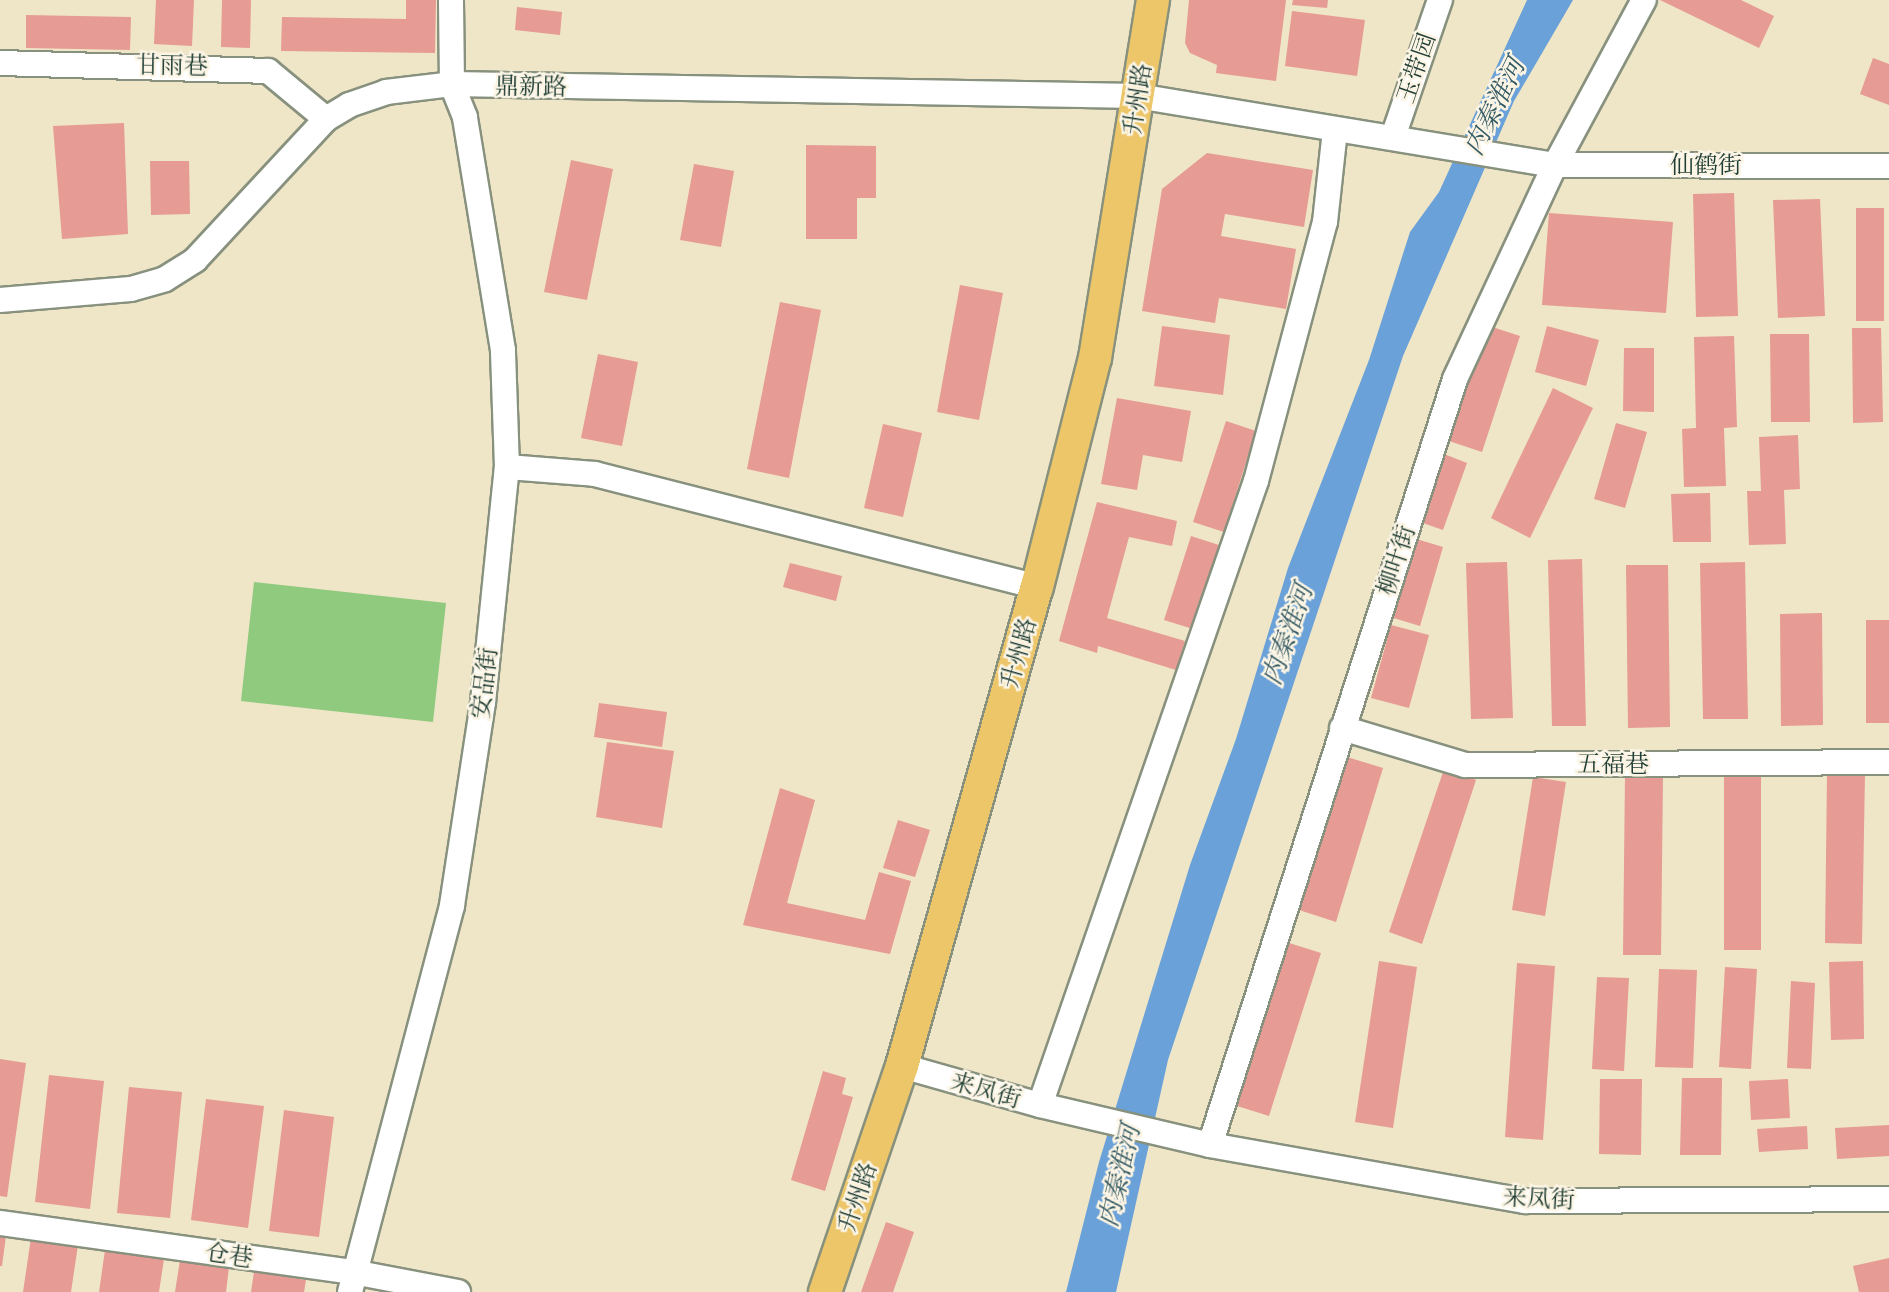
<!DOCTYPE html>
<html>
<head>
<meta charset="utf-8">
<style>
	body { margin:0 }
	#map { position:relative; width:1889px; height:1292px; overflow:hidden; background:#efe5c7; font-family:"EB Garamond","Noto Serif SC",serif }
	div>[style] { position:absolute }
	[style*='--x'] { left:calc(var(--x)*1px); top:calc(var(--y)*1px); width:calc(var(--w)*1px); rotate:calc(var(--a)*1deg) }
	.green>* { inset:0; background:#90ca7f }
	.water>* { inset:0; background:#69a1d8 }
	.building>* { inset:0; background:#e69b94 }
	.roads { filter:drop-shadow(2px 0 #87917e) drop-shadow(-2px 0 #87917e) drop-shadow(0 2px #87917e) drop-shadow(0 -2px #87917e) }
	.minor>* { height:24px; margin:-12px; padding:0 12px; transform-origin:12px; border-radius:12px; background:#fff }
	.major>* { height:32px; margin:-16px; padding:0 16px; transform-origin:16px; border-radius:16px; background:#ecc669 }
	span { translate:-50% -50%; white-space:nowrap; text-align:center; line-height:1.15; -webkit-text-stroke:5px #fcf5e5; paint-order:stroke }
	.street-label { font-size:24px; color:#1f3d34 }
	.water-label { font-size:26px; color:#355b65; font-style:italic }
</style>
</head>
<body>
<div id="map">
	<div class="green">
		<i style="clip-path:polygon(254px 582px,446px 603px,433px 722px,241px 701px)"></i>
	</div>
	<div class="water">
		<i style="clip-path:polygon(1527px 0,1573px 0,1514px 101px,1403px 356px,1168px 1060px,1116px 1292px,1066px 1292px,1099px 1162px,1190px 865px,1236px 739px,1288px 568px,1369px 360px,1410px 232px,1439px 192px)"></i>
	</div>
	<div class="building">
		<i style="clip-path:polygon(156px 0,194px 0,192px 46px,154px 44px)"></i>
		<i style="clip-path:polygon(222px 0,251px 0,250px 48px,221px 47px)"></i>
		<i style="clip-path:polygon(406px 0,436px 0,435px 53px,281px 51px,282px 17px,406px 19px)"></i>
		<i style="clip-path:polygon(1189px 0,1286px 0,1276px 81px,1216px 73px,1217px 65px,1190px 53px,1185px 43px)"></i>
		<i style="clip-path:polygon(1293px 0,1328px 0,1327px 8px,1292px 5px)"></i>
		<i style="clip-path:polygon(1660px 0,1741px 0,1774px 16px,1759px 48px)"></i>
		<i style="clip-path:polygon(517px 7px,562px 12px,560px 35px,515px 30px)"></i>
		<i style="clip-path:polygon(1292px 11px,1365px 20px,1357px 76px,1285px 66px)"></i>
		<i style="clip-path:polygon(26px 15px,131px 17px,130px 50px,26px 48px)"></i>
		<i style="clip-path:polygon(1873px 58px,1889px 64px,1889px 105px,1860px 94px)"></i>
		<i style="clip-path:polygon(124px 123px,128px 234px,62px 239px,53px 126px)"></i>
		<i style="clip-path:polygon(806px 145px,876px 146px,876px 198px,857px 198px,857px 239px,806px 239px)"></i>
		<i style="clip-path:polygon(1207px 153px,1313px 170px,1304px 227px,1225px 214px,1221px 236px,1296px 249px,1286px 309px,1219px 298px,1215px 323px,1142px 311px,1162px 189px)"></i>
		<i style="clip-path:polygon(571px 160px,613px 169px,587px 300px,544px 292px)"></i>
		<i style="clip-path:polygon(150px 161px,189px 161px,190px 214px,151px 215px)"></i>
		<i style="clip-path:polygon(694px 164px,734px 171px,721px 247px,680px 240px)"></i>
		<i style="clip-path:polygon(1734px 193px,1738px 316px,1696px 317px,1693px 194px)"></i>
		<i style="clip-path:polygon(1820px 199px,1825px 316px,1778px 318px,1773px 200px)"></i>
		<i style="clip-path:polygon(1856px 208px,1884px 208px,1884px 321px,1856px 321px)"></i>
		<i style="clip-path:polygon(1549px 213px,1673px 222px,1666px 313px,1542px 305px)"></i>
		<i style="clip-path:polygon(960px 285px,1003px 293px,979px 420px,937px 412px)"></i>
		<i style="clip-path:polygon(780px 302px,821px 310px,789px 478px,747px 469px)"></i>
		<i style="clip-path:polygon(1486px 325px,1520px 336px,1482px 452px,1449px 441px)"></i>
		<i style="clip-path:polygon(1162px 326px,1230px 335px,1223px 395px,1154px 386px)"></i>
		<i style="clip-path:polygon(1547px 326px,1599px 340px,1586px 386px,1535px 372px)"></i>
		<i style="clip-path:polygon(1852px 328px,1881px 328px,1883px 422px,1853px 423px)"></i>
		<i style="clip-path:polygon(1770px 334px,1809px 334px,1810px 422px,1771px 422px)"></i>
		<i style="clip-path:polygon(1734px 336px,1737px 427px,1724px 428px,1726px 486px,1684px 487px,1682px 429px,1696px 428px,1694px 337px)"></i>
		<i style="clip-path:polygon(1624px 348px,1654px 348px,1654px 412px,1623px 411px)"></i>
		<i style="clip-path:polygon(598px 354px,638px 362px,622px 446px,581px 438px)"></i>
		<i style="clip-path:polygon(1553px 388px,1593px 408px,1530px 538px,1491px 518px)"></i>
		<i style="clip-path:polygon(1117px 398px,1191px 411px,1182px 462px,1143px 455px,1137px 490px,1101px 484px)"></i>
		<i style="clip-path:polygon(1226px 421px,1256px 431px,1224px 532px,1193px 522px)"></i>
		<i style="clip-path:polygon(1616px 423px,1647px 432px,1625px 508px,1594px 499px)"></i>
		<i style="clip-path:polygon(883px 424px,922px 433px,903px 517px,864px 508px)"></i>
		<i style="clip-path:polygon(1798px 435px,1800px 489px,1784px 490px,1786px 544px,1749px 545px,1747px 491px,1761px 491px,1759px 437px)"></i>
		<i style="clip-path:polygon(1439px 452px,1467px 463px,1443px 530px,1414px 520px)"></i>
		<i style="clip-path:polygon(1710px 493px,1711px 542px,1673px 542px,1671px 494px)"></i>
		<i style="clip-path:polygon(1097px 502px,1177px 521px,1172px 546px,1129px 537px,1107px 618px,1185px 641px,1176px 670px,1098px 646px,1097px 653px,1059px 641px)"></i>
		<i style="clip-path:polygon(1191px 536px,1219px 545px,1193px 629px,1164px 620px)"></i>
		<i style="clip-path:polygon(1410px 537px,1443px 547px,1420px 626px,1387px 616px)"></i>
		<i style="clip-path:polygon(1582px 559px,1586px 726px,1552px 726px,1548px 560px)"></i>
		<i style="clip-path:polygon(1507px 562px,1513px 718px,1471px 719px,1466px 563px)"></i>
		<i style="clip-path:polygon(1745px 562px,1748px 719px,1703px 719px,1700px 563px)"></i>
		<i style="clip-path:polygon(790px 563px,842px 576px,836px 601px,783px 587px)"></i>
		<i style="clip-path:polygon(1626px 565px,1668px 565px,1670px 727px,1628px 728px)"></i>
		<i style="clip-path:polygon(1822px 613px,1823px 725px,1781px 726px,1780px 614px)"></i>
		<i style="clip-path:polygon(1866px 620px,1889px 620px,1889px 723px,1866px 723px)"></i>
		<i style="clip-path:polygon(1391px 625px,1429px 635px,1409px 708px,1371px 698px)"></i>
		<i style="clip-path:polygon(599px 703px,667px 712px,662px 747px,594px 737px)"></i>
		<i style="clip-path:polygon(607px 742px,674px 751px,662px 828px,596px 817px)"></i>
		<i style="clip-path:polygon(1347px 757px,1383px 768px,1336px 922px,1299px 910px)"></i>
		<i style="clip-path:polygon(1444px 769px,1476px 780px,1422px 944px,1389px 932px)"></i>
		<i style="clip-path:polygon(1625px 774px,1663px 774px,1661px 955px,1623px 955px)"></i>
		<i style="clip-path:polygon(1827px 774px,1865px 774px,1862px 944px,1825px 943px)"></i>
		<i style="clip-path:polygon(1724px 775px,1761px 775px,1761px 950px,1724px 950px)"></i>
		<i style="clip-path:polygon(1533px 777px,1566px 782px,1545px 916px,1512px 910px)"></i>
		<i style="clip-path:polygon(780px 788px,815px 800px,787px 903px,865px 920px,879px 872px,911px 881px,890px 954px,743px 925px)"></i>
		<i style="clip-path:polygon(898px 820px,930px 830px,915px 877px,883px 868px)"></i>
		<i style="clip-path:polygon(1286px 942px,1321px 953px,1269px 1116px,1234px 1105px)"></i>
		<i style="clip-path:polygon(1379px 961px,1417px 967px,1393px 1128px,1355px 1122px)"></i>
		<i style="clip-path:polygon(1863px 961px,1864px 1039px,1831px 1040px,1829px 962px)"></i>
		<i style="clip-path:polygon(1517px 963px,1555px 966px,1543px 1140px,1505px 1137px)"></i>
		<i style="clip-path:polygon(1725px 967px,1757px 969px,1751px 1069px,1719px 1067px)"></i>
		<i style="clip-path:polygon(1659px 969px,1697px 970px,1693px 1068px,1655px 1067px)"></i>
		<i style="clip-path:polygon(1597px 977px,1629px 978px,1624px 1071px,1592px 1069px)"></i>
		<i style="clip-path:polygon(1791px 981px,1815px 983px,1811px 1069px,1787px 1068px)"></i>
		<i style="clip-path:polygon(0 1059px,26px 1063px,7px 1197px,0 1196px)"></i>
		<i style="clip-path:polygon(823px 1071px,846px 1078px,842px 1094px,853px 1097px,825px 1191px,791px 1180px)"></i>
		<i style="clip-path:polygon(49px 1075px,104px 1081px,90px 1209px,35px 1202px)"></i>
		<i style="clip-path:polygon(1682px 1078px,1722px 1078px,1721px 1155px,1680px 1155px)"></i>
		<i style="clip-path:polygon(1600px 1079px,1642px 1079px,1641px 1155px,1599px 1154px)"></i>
		<i style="clip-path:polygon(1788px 1079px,1790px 1118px,1751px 1120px,1749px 1081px)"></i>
		<i style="clip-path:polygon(129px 1087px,182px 1092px,170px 1218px,117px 1213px)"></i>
		<i style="clip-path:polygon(206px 1099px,264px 1106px,248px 1228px,191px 1220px)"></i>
		<i style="clip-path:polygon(284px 1110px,334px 1117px,319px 1237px,269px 1231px)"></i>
		<i style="clip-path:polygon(1889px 1125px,1889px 1156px,1837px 1159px,1835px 1128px)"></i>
		<i style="clip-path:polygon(1807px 1126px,1808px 1149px,1759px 1152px,1757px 1129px)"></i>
		<i style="clip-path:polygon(886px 1222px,914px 1232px,893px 1292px,861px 1292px)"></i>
		<i style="clip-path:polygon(0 1235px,6px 1236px,2px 1266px,0 1266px)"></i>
		<i style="clip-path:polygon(31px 1238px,78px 1245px,71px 1292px,23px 1292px)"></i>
		<i style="clip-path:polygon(105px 1250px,164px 1259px,159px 1292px,99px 1292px)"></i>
		<i style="clip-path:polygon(1889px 1258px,1889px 1292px,1859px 1292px,1853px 1266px)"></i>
		<i style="clip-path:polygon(180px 1260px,229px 1267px,226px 1292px,175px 1292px)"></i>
		<i style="clip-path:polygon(254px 1272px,306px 1280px,304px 1292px,251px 1292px)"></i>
	</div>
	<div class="roads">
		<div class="minor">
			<i style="--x:0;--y:63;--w:268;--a:1.7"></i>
			<i style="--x:268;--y:71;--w:75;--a:39.6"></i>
			<i style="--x:1393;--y:137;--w:145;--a:-71.1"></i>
			<i style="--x:0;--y:300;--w:131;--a:-4.8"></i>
			<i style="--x:131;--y:289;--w:35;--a:-16"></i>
			<i style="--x:165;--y:279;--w:36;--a:-32"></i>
			<i style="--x:195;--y:260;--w:192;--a:-47.1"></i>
			<i style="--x:326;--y:119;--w:27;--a:-31"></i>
			<i style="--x:349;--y:105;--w:39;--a:-19"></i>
			<i style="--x:386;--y:92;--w:66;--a:-6.9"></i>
			<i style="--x:452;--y:84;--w:686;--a:1"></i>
			<i style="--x:1138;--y:96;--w:423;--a:9.4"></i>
			<i style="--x:1555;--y:165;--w:334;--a:0.2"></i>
			<i style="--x:507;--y:467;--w:88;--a:4.5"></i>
			<i style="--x:595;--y:474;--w:456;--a:14.3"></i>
			<i style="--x:1342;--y:728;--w:128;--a:16.7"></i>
			<i style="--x:1465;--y:765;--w:424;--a:-0.4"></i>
			<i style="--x:902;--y:1066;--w:143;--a:15.8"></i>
			<i style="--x:1040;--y:1105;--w:175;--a:13.2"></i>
			<i style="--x:1210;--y:1145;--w:320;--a:10.1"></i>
			<i style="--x:1525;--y:1201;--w:364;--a:-0.3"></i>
			<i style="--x:1040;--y:1105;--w:660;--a:-70.91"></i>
			<i style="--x:1256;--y:481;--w:268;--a:-75.1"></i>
			<i style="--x:1325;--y:222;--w:93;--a:-83.8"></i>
			<i style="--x:1210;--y:1145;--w:804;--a:-72.26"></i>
			<i style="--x:1455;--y:379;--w:236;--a:-65"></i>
			<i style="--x:1555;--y:165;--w:187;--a:-61.7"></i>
			<i style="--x:0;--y:1223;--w:356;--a:7.9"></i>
			<i style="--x:353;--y:1272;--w:107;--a:10.8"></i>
			<i style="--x:350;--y:1292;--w:400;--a:-75.2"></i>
			<i style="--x:452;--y:905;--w:205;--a:-81.3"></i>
			<i style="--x:483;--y:702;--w:236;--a:-84.2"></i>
			<i style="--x:507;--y:467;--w:117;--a:-92"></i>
			<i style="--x:503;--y:350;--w:236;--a:-99.3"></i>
			<i style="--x:465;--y:117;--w:35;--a:-112"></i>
			<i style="--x:452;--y:84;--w:84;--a:-90.7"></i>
		</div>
		<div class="major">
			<i style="--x:825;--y:1292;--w:239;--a:-71.2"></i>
			<i style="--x:902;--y:1066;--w:498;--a:-74.3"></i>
			<i style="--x:1037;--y:587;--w:236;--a:-75.8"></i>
			<i style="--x:1095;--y:358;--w:363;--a:-80.8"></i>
		</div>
	</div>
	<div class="street-label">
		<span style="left:172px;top:65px;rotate:1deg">甘雨巷</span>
		<span style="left:1416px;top:68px;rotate:-71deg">玉带园</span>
		<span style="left:531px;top:86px;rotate:1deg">鼎新路</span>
		<span style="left:1137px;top:99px;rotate:-81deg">升州路</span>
		<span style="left:1706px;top:165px">仙鹤街</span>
		<span style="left:1396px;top:560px;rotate:-72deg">柳叶街</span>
		<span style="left:1018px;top:653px;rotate:-74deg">升州路</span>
		<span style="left:484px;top:683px;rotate:-83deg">安品街</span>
		<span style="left:1613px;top:764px">五福巷</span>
		<span style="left:986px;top:1090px;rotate:16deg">来凤街</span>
		<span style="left:857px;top:1197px;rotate:-71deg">升州路</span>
		<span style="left:1539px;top:1198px;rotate:3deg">来凤街</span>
		<span style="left:229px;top:1255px;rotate:8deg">仓巷</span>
	</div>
	<div class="water-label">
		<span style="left:1495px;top:107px;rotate:-64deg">内秦淮河</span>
		<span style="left:1288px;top:635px;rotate:-71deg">内秦淮河</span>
		<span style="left:1120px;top:1176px;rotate:-77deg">内秦淮河</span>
	</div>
</div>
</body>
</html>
